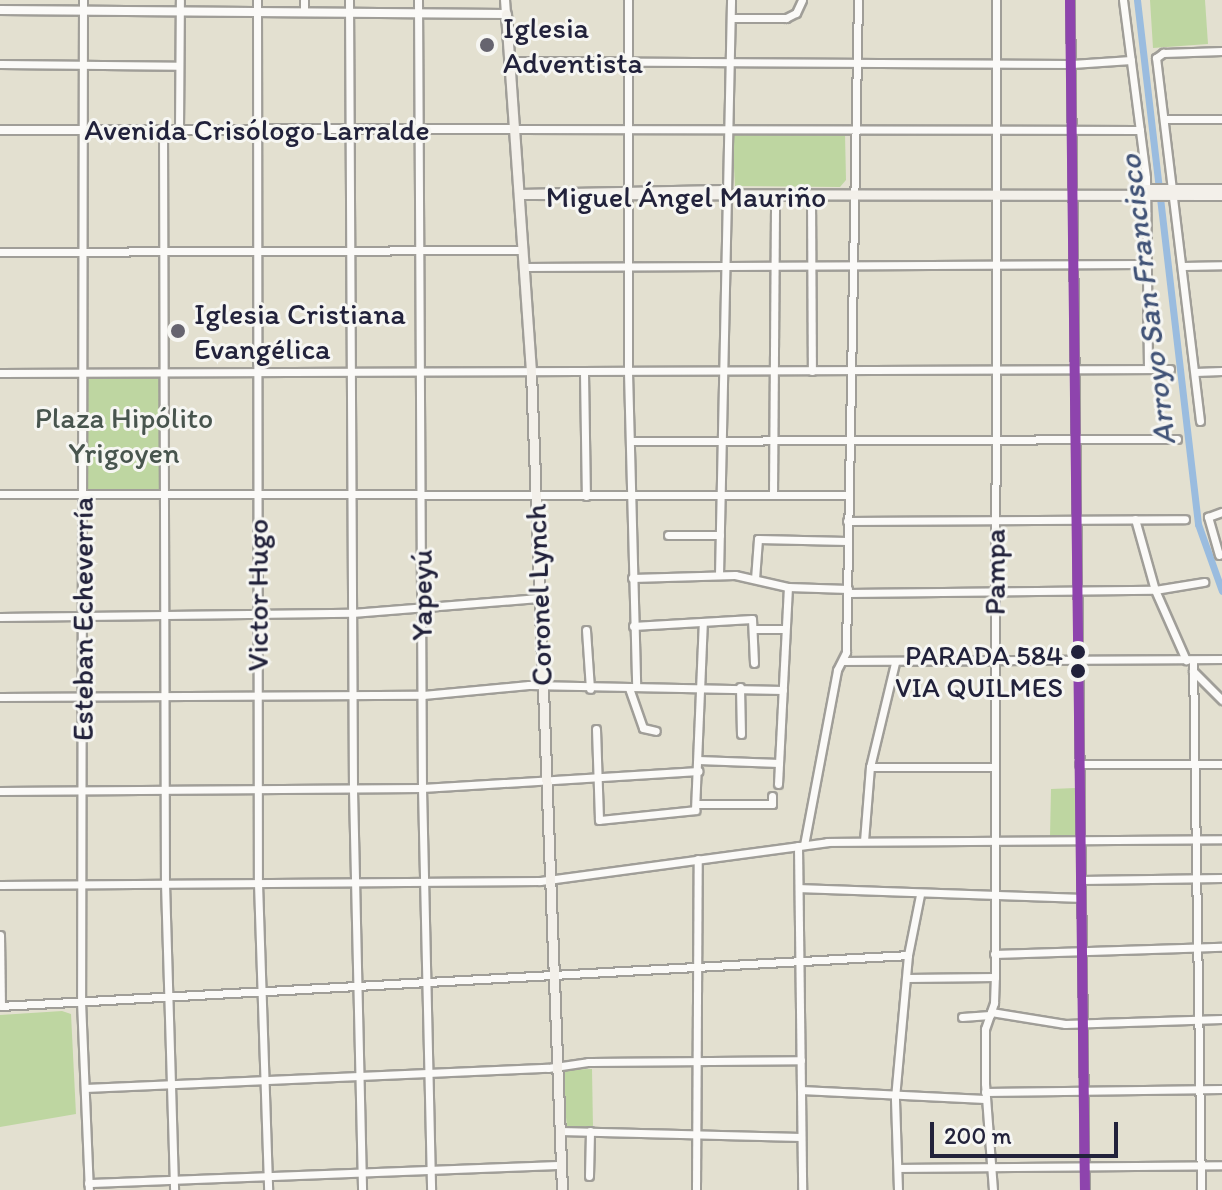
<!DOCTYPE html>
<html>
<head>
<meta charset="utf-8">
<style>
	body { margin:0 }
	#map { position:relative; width:1222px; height:1190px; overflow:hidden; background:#e3e0d0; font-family:Itim,sans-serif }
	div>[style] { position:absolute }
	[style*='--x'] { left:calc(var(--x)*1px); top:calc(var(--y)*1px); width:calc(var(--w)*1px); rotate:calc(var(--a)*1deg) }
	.green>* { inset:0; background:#bed6a1 }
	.canal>* { height:7px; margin:-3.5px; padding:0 3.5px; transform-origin:3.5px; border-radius:3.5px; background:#9abcdf }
	.roads { filter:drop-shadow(2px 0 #a09e98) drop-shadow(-2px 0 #a09e98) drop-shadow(0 2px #a09e98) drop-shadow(0 -2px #a09e98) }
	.minor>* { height:7px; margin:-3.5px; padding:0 3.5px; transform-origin:3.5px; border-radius:3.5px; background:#fbfaf8 }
	.tertiary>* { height:8px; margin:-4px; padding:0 4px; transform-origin:4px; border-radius:4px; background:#fbfaf8 }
	.secondary>* { height:9px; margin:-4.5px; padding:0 4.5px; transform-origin:4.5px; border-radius:4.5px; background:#f3f0ea }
	.bus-1>* { height:10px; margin:-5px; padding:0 5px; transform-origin:5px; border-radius:5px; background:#8e44ad }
	.dots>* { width:22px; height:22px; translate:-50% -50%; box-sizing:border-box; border:4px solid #f6f6f2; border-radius:50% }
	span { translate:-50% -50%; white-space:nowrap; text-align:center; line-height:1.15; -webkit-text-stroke:6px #f6f6f2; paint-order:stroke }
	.bus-label { font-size:28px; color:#22223b }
	.right { translate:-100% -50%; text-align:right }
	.poi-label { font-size:30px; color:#22223b }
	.left { translate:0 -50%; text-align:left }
	.street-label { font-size:30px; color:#22223b }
	.park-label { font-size:30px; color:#48554e }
	.water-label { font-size:32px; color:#415377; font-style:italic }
	.scale { position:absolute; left:930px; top:1122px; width:188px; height:36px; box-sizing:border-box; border:4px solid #22223b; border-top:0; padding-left:10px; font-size:24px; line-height:28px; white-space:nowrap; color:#22223b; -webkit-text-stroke:6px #f6f6f2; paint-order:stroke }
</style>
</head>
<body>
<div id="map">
	<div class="green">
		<i style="clip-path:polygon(1150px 0,1205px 0,1208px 44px,1153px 48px)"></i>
		<i style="clip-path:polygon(732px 131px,845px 133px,846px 180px,840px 187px,735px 186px)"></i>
		<i style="clip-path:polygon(84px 373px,163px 373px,163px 495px,84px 494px)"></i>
		<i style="clip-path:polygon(1075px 788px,1076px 836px,1050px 836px,1051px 789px)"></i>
		<i style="clip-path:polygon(62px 1011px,71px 1014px,76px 1114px,0 1127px,0 1015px)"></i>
		<i style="clip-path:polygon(592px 1069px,593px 1128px,567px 1127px,561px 1070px)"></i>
	</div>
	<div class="canal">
		<i style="--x:1137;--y:0;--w:528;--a:83.36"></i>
		<i style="--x:1198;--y:524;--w:71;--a:70.3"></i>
	</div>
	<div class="roads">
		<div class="minor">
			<i style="--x:83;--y:0;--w:1001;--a:90.11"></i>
			<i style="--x:81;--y:1001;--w:189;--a:87.6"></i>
			<i style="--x:257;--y:0;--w:883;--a:89.94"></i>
			<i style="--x:258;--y:883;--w:307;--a:88.1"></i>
			<i style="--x:349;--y:0;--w:790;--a:89.71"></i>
			<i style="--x:353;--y:790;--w:400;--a:88.7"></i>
			<i style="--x:418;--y:0;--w:788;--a:89.71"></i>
			<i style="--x:422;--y:788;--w:402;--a:88.7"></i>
			<i style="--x:628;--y:0;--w:372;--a:90"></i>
			<i style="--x:628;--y:372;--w:314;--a:88.5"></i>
			<i style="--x:1070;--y:0;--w:1190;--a:89.28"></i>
			<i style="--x:1123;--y:0;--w:179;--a:82.6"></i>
			<i style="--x:1146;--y:178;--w:191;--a:89.4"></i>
			<i style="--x:304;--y:12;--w:12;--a:-90"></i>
			<i style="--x:731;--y:18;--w:55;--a:0"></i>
			<i style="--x:786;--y:18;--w:11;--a:-27"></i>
			<i style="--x:796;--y:13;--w:14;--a:-65"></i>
			<i style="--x:510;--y:61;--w:562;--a:0.31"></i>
			<i style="--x:1072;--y:64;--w:59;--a:-3.9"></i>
			<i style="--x:0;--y:64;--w:179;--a:0.6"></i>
			<i style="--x:1165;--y:119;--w:57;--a:0"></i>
			<i style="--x:163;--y:129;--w:754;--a:89.85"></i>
			<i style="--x:165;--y:883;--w:307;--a:88.3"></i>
			<i style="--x:515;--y:129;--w:625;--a:0.09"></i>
			<i style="--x:179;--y:130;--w:130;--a:-89.6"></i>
			<i style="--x:811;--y:196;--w:175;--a:89.7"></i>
			<i style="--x:0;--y:252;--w:523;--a:-0.22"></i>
			<i style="--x:1183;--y:266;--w:39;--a:-1"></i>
			<i style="--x:524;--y:267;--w:620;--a:-0.28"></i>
			<i style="--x:1195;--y:372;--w:27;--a:-2"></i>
			<i style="--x:0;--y:373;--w:1170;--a:-0.2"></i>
			<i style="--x:584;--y:373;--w:123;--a:89.1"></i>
			<i style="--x:1200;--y:421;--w:366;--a:-96.9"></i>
			<i style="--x:1156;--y:58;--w:9;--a:-36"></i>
			<i style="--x:1163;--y:53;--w:59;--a:-1.9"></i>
			<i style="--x:630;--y:441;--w:547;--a:-0.21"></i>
			<i style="--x:0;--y:494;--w:846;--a:0.07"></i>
			<i style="--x:773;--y:495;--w:299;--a:-89.6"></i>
			<i style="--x:1135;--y:519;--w:74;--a:74.3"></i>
			<i style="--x:1155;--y:590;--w:77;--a:66.1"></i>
			<i style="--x:847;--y:521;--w:338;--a:-0.3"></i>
			<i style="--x:668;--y:535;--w:52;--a:0"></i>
			<i style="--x:1219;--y:555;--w:40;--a:-106"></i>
			<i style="--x:1208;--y:517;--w:15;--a:-20"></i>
			<i style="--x:719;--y:575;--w:575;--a:-88.8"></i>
			<i style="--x:632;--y:578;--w:103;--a:-1.7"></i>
			<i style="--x:735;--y:575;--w:54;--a:12.8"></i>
			<i style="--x:788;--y:587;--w:60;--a:1.9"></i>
			<i style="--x:755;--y:579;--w:40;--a:-85.7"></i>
			<i style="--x:758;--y:539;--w:89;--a:1.3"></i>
			<i style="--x:848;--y:593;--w:307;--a:-0.6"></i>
			<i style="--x:1155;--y:590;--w:50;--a:-9.3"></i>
			<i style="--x:0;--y:617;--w:352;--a:-0.7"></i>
			<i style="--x:352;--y:613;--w:187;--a:-4.6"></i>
			<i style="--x:633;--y:626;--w:119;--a:-3.4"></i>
			<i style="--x:752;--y:619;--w:44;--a:87.4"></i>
			<i style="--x:753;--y:629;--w:32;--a:0"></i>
			<i style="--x:586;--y:630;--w:59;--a:86.1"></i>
			<i style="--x:1193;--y:660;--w:530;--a:89.14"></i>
			<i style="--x:843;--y:661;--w:379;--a:-0.3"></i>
			<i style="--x:1193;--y:671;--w:41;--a:45"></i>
			<i style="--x:740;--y:687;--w:47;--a:88.8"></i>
			<i style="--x:629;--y:688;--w:42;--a:70.7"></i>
			<i style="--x:643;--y:728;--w:13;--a:13"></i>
			<i style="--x:0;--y:697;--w:423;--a:-0.3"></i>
			<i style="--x:423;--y:695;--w:106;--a:-5.4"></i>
			<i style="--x:529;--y:685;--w:254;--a:1.1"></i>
			<i style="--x:596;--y:729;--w:91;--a:88.1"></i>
			<i style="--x:599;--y:820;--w:97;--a:-5.9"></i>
			<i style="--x:695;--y:810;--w:187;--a:-87.6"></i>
			<i style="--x:698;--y:760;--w:81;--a:2.1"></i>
			<i style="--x:1079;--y:764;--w:143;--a:0"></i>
			<i style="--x:870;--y:767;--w:124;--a:0"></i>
			<i style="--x:778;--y:784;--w:197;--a:-87.1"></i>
			<i style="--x:0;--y:791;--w:422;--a:-0.4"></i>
			<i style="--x:422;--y:788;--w:277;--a:-3.5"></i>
			<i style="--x:697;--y:804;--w:75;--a:0"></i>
			<i style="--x:772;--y:804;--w:8;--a:-90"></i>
			<i style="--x:864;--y:841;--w:74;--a:-85.4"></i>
			<i style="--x:870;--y:767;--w:107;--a:-76.5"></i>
			<i style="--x:804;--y:845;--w:178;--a:-79.3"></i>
			<i style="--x:837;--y:670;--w:20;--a:-63"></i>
			<i style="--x:846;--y:652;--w:652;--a:-88.95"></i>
			<i style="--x:798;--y:846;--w:344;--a:89.3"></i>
			<i style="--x:1081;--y:880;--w:141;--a:-0.8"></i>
			<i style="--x:0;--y:885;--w:540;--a:-0.42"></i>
			<i style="--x:540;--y:881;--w:290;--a:-7.7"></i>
			<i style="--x:827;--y:842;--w:395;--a:-0.4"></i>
			<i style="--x:800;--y:888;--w:280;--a:2"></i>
			<i style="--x:0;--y:935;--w:70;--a:89.2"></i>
			<i style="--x:994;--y:954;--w:228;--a:-1.8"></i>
			<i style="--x:907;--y:978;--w:88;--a:-0.7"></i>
			<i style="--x:0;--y:1006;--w:909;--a:-3.21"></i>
			<i style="--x:991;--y:1012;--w:75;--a:9.2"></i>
			<i style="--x:1065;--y:1024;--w:157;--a:-1.8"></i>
			<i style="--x:962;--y:1017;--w:28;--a:-4"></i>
			<i style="--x:85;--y:1088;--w:463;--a:-2.5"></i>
			<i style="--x:548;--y:1068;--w:40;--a:-8.5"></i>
			<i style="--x:588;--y:1062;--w:213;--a:-0.5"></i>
			<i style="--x:801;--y:1090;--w:184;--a:2.8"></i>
			<i style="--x:985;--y:1092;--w:237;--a:-0.7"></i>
			<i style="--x:560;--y:1131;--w:241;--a:1.4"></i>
			<i style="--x:898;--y:1168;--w:324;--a:-0.5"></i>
			<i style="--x:589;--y:1176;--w:45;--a:-88.7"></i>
			<i style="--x:88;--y:1183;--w:473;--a:-2.2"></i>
			<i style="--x:696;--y:1190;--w:331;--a:-89.7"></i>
			<i style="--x:898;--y:1190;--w:92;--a:-91.9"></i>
			<i style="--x:895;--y:1098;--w:144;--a:-84.8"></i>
			<i style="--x:908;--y:955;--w:61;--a:-78.7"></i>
			<i style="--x:993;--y:1190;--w:107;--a:-94.3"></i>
			<i style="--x:985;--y:1083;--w:54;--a:-90"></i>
			<i style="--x:985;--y:1029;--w:28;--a:-71"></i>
			<i style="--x:994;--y:1003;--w:26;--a:-88"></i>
			<i style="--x:995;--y:977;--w:977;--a:-89.94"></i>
		</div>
		<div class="tertiary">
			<i style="--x:0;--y:10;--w:506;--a:0.45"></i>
			<i style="--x:506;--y:14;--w:14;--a:-94"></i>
			<i style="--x:0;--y:130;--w:515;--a:-0.11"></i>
		</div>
		<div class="secondary">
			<i style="--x:506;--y:14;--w:359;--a:86"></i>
			<i style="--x:531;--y:372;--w:819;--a:87.83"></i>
			<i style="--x:1134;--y:189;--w:88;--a:0"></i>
			<i style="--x:519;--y:194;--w:703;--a:0.08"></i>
			<i style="--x:519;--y:194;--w:204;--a:-1.1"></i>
		</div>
	</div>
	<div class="bus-1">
		<i style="--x:1070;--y:0;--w:1190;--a:89.28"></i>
	</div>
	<div class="dots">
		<i style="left:487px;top:45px;background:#66646f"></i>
		<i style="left:178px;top:331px;background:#66646f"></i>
		<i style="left:1078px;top:652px;background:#22223b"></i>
		<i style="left:1078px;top:671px;background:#22223b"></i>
	</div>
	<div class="bus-label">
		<span class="right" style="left:1063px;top:671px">PARADA 584<br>VIA QUILMES</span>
	</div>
	<div class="poi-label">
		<span class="left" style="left:503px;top:45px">Iglesia<br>Adventista</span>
		<span class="left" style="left:194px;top:331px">Iglesia Cristiana<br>Evangélica</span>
	</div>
	<div class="street-label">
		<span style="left:257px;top:130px">Avenida Crisólogo Larralde</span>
		<span style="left:686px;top:197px">Miguel Ángel Mauriño</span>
		<span style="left:995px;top:572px;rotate:-90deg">Pampa</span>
		<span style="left:258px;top:595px;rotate:-90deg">Victor Hugo</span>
		<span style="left:422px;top:595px;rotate:-90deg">Yapeyú</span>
		<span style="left:539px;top:595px;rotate:-92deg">Coronel Lynch</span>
		<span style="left:83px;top:619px;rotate:-90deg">Esteban Echeverría</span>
	</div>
	<div class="park-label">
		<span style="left:124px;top:435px">Plaza Hipólito<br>Yrigoyen</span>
	</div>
	<div class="water-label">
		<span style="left:1147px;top:300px;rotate:-97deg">Arroyo San Francisco</span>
	</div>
	<div class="scale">200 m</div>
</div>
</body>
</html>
